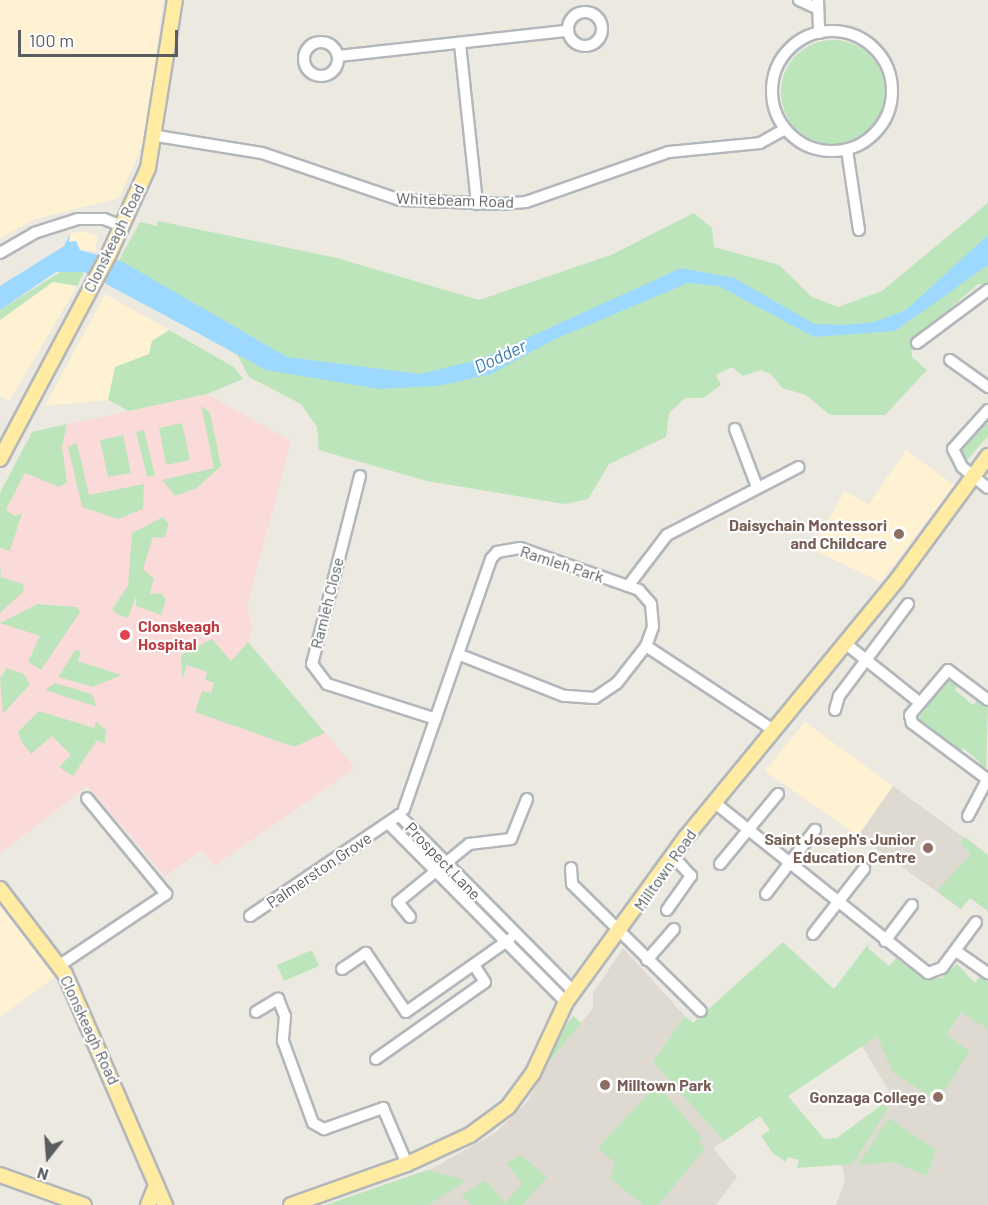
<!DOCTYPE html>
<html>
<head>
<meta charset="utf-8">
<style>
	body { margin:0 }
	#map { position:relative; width:988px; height:1205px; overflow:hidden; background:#ece9e0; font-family:Barlow,sans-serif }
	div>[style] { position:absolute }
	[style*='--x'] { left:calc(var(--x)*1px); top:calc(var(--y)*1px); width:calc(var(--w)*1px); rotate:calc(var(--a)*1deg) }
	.commercial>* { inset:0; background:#fef2d3 }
	.education>* { inset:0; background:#dedad1 }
	.medical>* { inset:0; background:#fbdbda }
	.green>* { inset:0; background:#bde5bb }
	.round { border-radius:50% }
	.water>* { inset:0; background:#9dd9ff }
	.roads { filter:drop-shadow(2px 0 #b3b7bb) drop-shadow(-2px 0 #b3b7bb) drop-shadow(0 2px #b3b7bb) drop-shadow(0 -2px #b3b7bb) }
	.minor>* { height:10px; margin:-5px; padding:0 5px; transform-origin:5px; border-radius:5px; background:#fff }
	.minor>.ring { margin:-5px; padding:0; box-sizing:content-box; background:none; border:10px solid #fff; border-radius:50% }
	.major>* { height:14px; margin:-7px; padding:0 7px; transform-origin:7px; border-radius:7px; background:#ffeba2 }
	.dots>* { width:16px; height:16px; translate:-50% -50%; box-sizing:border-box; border:3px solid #fff; border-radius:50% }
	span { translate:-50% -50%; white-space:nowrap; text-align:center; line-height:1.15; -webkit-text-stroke:4.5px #fff; paint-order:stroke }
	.street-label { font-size:16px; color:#595d61 }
	.education-label { font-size:16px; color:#785e54; font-weight:700 }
	.right { translate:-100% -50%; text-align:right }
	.left { translate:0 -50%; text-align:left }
	.health-label { font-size:16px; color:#be3a42; font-weight:700 }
	.water-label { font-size:18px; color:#3a7ab1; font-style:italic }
	.north { position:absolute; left:18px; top:1127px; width:60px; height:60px; -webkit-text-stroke:4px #fff; paint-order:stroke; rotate:197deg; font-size:16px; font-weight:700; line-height:24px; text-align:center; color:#595d61 }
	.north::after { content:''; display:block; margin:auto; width:21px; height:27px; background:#595d61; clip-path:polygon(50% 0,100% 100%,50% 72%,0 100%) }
	.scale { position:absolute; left:18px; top:30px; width:160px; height:27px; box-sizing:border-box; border:3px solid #595d61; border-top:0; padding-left:8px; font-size:18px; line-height:21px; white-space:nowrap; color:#595d61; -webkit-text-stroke:4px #fff; paint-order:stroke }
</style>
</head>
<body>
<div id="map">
	<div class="commercial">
		<i style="clip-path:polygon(0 0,163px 0,146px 136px,119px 198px,35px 219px,0 238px)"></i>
		<i style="clip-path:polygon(81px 231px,98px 236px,95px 251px,80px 250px,69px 242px,70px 234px)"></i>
		<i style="clip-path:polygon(53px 282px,77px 286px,9px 401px,0 396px,0 320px)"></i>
		<i style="clip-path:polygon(105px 294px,169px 330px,152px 341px,149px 354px,115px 367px,108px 400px,45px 406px)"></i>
		<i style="clip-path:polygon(906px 450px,954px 485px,881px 582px,811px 549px,845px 491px,869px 504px)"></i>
		<i style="clip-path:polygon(805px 722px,893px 786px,858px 836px,765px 771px)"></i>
		<i style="clip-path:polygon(0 906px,55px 977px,0 1017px)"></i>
	</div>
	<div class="education">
		<i style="clip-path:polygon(893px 786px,988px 855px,988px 911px,970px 898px,961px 909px,858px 836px)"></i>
		<i style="clip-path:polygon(623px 948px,685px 1016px,653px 1062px,724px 1141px,713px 1148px,737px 1177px,716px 1205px,326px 1205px,433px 1168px,495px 1133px,528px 1101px,543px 1070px,593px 1008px,593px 993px)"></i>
		<i style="clip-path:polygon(988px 998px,988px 1205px,836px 1205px,845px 1181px,837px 1138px,883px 1104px,889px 1091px,862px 1046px,882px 1033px)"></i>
	</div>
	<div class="medical">
		<i style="clip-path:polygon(207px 394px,291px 441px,247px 607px,253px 628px,248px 642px,355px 768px,214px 866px,202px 850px,165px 876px,87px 786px,0 854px,0 493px,32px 432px)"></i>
	</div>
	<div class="green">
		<i class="round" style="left:781px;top:40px;width:104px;height:104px"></i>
		<i style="clip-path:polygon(988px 203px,988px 284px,978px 284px,911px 342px,912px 357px,927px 370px,885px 415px,830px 415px,806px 395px,782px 388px,771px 374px,761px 370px,743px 376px,732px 367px,716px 375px,721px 385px,703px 398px,685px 398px,669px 413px,666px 437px,609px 464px,588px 499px,565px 504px,427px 481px,319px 450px,317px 427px,301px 404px,249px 377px,238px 356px,216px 341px,106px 284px,140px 222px,157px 226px,158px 221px,337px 258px,479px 300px,611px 255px,694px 213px,712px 228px,714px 247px,779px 265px,812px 297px,838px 307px,882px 291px)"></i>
		<i style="clip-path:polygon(65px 269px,84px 272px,77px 286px,53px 282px,0 320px,0 310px)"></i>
		<i style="clip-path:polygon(169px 330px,234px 367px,243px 379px,207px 394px,129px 411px,108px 400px,115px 367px,149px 354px,152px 341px)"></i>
		<i style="clip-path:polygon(201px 406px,210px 412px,221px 466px,197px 488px,175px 496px,162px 480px,214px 468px)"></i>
		<i style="clip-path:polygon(988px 419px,988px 436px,968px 459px,959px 456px,959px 449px)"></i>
		<i style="clip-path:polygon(182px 423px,190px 460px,166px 465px,159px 428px)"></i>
		<i style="clip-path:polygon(67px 424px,62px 447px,67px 482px,59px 487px,25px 473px,6px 510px,15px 516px,22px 513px,10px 551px,0 548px,0 493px,32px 432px)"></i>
		<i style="clip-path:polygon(144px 430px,155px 475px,147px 477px,136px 432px)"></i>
		<i style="clip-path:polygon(123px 435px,131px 473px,108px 477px,100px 440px)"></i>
		<i style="clip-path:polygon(77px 443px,89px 495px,144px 484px,143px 509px,118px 519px,82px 507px,68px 447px)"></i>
		<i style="clip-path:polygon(163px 517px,169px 524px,164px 538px,153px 537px,143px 569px,154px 579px,150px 594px,161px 593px,166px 600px,161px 615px,136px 606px,136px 596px,128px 618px,117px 614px,112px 609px,128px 586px,132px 533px)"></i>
		<i style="clip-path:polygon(0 563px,1px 577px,23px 584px,24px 591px,0 613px)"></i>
		<i style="clip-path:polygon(37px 604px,77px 607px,80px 612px,41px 670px,28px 662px,40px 636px,0 623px)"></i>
		<i style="clip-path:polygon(212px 639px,231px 661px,248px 642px,325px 733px,294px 747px,195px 712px,202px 691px,211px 693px,214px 683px,205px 680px,207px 672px,187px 665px,182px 680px,181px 655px)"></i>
		<i style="clip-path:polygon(75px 650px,81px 651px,78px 661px,121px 675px,93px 687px,58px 677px)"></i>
		<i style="clip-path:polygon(7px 668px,24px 674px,30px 684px,3px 714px,0 678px)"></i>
		<i style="clip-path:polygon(946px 679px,959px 684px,955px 690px,973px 705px,978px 699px,988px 706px,986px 773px,975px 768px,980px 762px,963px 748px,958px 754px,917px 721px)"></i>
		<i style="clip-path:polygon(55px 683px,92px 694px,97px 707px,45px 690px)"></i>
		<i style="clip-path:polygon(39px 711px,94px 728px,96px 722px,106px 730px,105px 744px,97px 740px,73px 776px,59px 767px,71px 755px,52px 736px,31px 754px,21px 741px,18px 732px)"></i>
		<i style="clip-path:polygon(965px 837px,988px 855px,988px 911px,970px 898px,961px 909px,937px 891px,971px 854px,960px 843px)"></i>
		<i style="clip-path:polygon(783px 942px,834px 989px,869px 943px,868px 948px,889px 966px,896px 958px,923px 978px,941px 978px,957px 964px,975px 983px,980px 976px,988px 982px,988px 1029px,961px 1012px,946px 1035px,970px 1051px,938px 1101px,893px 1073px,877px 1036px,788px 1096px,824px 1139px,837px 1138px,883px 1104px,888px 1108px,853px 1164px,797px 1168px,799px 1160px,788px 1157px,785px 1162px,772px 1152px,761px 1136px,770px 1130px,760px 1116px,724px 1141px,653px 1062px,685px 1016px,693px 1023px)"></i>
		<i style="clip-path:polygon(312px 950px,319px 966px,284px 981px,277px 965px)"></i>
		<i style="clip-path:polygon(573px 1016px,581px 1023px,545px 1067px,562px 1030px)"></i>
		<i style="clip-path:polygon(657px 1084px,702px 1138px,698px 1142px,705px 1149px,658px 1205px,643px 1205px,610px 1178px,615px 1163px,598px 1148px)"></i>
		<i style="clip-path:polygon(889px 1118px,936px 1150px,927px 1176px,894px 1162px,858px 1165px)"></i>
		<i style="clip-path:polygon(521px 1155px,547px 1177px,522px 1205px,472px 1205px,461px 1196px,485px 1180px,505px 1203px,522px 1184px,507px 1163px)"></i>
		<i style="clip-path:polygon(428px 1170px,466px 1181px,428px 1205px,326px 1205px)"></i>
	</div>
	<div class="water">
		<i style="clip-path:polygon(70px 234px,69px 242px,76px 241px,80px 250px,123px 262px,287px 357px,420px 374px,481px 359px,681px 268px,734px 278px,814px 324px,846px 325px,874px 322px,906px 310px,988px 235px,988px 265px,895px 331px,814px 337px,719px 286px,688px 283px,553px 340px,491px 374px,438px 386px,379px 389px,266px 370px,84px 272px,56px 272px,0 310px,0 286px,64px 246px)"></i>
	</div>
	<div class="roads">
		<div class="minor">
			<i style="--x:799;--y:0;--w:19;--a:25"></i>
			<i style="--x:818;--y:0;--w:33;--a:88"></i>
			<i class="ring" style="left:568px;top:12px;width:24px;height:24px"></i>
			<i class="ring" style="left:772px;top:31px;width:110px;height:110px"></i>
			<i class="ring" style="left:304px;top:42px;width:24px;height:24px"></i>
			<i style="--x:460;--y:44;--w:161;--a:83.9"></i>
			<i style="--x:339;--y:56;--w:229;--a:-6.3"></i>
			<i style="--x:157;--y:136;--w:106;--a:9.2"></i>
			<i style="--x:262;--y:153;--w:146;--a:18.8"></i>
			<i style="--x:400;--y:200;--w:102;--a:2.2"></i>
			<i style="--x:502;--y:204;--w:24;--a:-5"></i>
			<i style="--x:526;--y:202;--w:151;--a:-19.3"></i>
			<i style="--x:669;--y:152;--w:91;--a:-5.6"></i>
			<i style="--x:760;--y:143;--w:29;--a:-29"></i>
			<i style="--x:847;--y:150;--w:81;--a:81.5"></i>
			<i style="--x:0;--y:253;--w:39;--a:-30"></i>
			<i style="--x:34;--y:233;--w:46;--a:-17.7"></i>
			<i style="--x:78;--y:219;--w:26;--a:0"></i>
			<i style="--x:104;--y:219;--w:19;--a:21"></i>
			<i style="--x:917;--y:343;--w:89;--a:-36.7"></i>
			<i style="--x:950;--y:360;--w:47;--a:35.4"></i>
			<i style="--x:988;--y:410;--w:52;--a:131.9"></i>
			<i style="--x:953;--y:449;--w:20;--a:63"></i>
			<i style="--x:962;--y:467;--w:33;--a:39"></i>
			<i style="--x:735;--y:429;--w:62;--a:69.2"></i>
			<i style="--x:360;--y:476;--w:194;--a:104.3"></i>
			<i style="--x:312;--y:664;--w:25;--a:53"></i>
			<i style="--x:327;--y:684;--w:114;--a:17.8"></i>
			<i style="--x:628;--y:586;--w:64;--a:-52.6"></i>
			<i style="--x:667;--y:535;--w:148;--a:-27.3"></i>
			<i style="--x:846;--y:644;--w:93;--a:38.5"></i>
			<i style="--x:646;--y:646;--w:154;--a:33.4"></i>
			<i style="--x:835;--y:710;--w:15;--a:-74"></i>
			<i style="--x:839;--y:696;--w:115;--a:-53.1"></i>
			<i style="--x:987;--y:779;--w:94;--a:-143.3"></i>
			<i style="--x:912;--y:723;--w:8;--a:-104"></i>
			<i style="--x:910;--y:715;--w:59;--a:-49.8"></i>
			<i style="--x:948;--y:670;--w:50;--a:36.9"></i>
			<i style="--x:715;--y:803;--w:273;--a:38.6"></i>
			<i style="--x:928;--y:973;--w:15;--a:-20"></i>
			<i style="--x:942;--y:968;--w:57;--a:-53.5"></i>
			<i style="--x:404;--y:809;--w:265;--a:-70.8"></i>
			<i style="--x:491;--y:559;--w:9;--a:-49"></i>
			<i style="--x:497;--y:552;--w:23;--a:-10"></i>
			<i style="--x:520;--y:548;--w:126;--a:19.4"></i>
			<i style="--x:639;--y:590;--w:18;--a:49"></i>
			<i style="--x:651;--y:604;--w:23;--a:85"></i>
			<i style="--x:653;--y:627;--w:20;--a:110"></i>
			<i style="--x:646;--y:646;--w:47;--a:128.1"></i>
			<i style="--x:617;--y:683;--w:27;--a:146"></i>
			<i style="--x:595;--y:698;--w:31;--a:-176"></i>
			<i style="--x:564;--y:696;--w:114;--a:-158.4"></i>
			<i style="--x:968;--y:816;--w:43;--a:-62.2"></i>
			<i style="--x:389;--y:824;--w:251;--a:45.2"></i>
			<i style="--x:720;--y:864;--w:91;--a:-50.4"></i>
			<i style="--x:571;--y:868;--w:16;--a:86"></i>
			<i style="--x:572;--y:884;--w:181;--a:44.6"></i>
			<i style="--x:766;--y:894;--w:81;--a:-52.6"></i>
			<i style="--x:667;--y:910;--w:42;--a:-54.8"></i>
			<i style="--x:691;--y:876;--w:27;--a:-132"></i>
			<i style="--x:250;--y:916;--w:180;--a:-34.1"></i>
			<i style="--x:399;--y:815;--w:249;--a:45.3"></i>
			<i style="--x:410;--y:917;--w:19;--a:-129"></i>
			<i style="--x:398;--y:902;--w:92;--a:-39.2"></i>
			<i style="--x:469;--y:844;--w:42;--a:-6.8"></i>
			<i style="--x:511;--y:839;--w:43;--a:-68.2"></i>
			<i style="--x:813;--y:934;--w:83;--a:-51.9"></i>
			<i style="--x:885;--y:941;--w:45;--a:-53.1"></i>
			<i style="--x:956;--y:951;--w:39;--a:35"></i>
			<i style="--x:647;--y:960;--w:41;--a:-48.9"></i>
			<i style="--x:60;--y:965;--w:128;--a:-33.8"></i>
			<i style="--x:166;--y:894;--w:124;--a:-129.5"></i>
			<i style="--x:342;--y:969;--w:29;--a:-34"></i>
			<i style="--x:366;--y:953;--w:71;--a:55.9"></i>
			<i style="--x:406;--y:1012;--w:127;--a:-35.1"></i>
			<i style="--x:256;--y:1012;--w:26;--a:-31"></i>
			<i style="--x:278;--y:999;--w:18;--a:68"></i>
			<i style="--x:285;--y:1016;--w:25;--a:95"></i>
			<i style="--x:283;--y:1041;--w:87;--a:69.9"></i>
			<i style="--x:313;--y:1123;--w:13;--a:29"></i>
			<i style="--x:324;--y:1129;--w:63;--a:-19.6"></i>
			<i style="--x:383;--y:1108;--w:61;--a:66.8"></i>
			<i style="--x:376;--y:1059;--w:133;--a:-35.2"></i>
			<i style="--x:485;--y:982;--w:20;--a:-123"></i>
		</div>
		<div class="major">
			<i style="--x:0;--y:459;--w:232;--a:-62"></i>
			<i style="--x:109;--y:254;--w:94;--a:-65.6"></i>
			<i style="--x:148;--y:168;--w:170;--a:-80.9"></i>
			<i style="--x:0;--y:889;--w:107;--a:52.6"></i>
			<i style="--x:65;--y:974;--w:252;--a:66.6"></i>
			<i style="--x:0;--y:1175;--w:89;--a:19.7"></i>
			<i style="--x:148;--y:1205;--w:22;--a:-68"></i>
			<i style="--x:291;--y:1205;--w:123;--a:-19.5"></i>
			<i style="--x:407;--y:1164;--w:69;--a:-24.7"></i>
			<i style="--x:470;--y:1135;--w:47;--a:-36.4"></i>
			<i style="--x:508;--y:1107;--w:42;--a:-53.7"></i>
			<i style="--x:533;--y:1073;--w:78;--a:-65.1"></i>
			<i style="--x:566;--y:1002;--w:204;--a:-54"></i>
			<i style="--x:686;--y:837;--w:333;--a:-50.6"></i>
			<i style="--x:897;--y:580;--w:154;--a:-53.7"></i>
		</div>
	</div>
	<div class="dots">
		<i style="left:899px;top:534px;background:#8d6e63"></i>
		<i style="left:125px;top:635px;background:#e0444e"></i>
		<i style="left:928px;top:848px;background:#8d6e63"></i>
		<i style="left:605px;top:1085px;background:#8d6e63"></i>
		<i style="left:938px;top:1097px;background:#8d6e63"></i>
	</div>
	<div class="street-label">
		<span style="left:455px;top:200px;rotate:2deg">Whitebeam Road</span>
		<span style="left:114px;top:238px;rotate:-64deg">Clonskeagh Road</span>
		<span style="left:562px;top:564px;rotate:18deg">Ramleh Park</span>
		<span style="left:327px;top:603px;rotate:-76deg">Ramleh Close</span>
		<span style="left:443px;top:861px;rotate:46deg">Prospect Lane</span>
		<span style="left:319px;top:870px;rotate:-34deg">Palmerston Grove</span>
		<span style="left:665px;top:870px;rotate:-55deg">Milltown Road</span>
		<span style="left:90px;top:1030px;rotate:65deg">Clonskeagh Road</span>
	</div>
	<div class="education-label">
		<span class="right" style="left:887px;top:534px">Daisychain Montessori<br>and Childcare</span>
		<span class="right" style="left:916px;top:848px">Saint Joseph's Junior<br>Education Centre</span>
		<span class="left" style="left:617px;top:1085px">Milltown Park</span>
		<span class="right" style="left:926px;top:1097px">Gonzaga College</span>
	</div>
	<div class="health-label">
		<span class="left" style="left:138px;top:635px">Clonskeagh<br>Hospital</span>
	</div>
	<div class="water-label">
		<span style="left:500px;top:356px;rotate:-25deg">Dodder</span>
	</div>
	<div class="north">N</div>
	<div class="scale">100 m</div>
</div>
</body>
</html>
